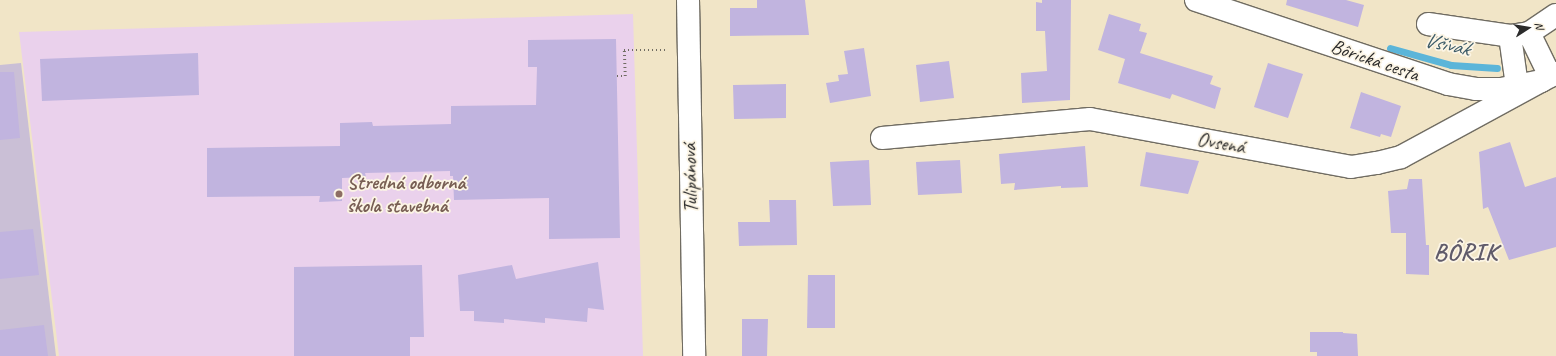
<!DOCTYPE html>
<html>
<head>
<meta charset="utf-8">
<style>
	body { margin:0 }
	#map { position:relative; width:1556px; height:356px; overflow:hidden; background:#f1e5c7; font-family:Caveat,sans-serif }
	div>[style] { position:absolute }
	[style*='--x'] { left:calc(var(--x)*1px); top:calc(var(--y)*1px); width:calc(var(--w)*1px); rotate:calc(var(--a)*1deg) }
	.built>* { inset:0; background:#ead1ec }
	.industrial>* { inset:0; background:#cabfd6 }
	.stream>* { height:7px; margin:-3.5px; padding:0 3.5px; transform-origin:3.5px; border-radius:3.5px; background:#5bb5d9 }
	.building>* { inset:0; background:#c1b4df }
	.path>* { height:2.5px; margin-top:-1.25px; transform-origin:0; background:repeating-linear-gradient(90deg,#706c62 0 1px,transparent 0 4px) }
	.roads { filter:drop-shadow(1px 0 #706c62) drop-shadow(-1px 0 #706c62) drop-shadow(0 1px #706c62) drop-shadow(0 -1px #706c62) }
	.minor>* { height:22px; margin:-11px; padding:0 11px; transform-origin:11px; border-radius:11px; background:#fff }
	.dots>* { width:11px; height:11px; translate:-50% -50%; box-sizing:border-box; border:2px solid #fcf5e5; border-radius:50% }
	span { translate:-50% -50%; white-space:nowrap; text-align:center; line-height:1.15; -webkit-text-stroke:3.5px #fcf5e5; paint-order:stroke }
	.street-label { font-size:20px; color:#2b2b2b }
	.education-label { font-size:20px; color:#785e54; font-weight:700 }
	.left { translate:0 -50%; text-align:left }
	.water-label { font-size:21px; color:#3c5b68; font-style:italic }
	.district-label { font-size:24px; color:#605b6a; font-weight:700; letter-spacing:1px }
	.north { position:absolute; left:1508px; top:8px; width:40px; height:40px; -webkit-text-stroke:3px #fcf5e5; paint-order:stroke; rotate:78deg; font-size:11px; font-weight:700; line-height:16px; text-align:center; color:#2b2b2b }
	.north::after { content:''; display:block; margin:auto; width:14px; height:18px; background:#2b2b2b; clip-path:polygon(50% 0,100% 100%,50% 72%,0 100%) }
</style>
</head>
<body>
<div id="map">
	<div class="built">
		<i style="clip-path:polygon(633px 14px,643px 356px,59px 356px,19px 32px)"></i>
	</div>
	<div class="industrial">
		<i style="clip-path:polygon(21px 63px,56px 356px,0 356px,0 65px)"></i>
	</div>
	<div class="stream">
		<i style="--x:1390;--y:48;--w:63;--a:15.6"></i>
		<i style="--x:1451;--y:65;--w:46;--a:3.7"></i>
	</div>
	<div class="building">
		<i style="clip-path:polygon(757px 0,805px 0,809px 35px,730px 36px,730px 8px,757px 8px)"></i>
		<i style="clip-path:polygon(1042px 0,1071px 0,1070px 100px,1022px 103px,1021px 73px,1047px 71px,1045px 31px,1036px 31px,1036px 2px,1042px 3px)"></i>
		<i style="clip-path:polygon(1287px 0,1346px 0,1364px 5px,1358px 27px,1286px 5px)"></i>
		<i style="clip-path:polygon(1109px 14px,1141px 24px,1139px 31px,1147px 33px,1140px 53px,1213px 76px,1210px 84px,1221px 88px,1215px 109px,1172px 94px,1170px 99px,1118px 83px,1125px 59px,1098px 50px)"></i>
		<i style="clip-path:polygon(616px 39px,620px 238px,549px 239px,549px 198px,454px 200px,453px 176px,450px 176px,450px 171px,365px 173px,366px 177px,342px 178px,342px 201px,319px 202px,320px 196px,207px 197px,207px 148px,340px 146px,340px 123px,372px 122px,373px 126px,451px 124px,451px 106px,536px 105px,537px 67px,528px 67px,528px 40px)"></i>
		<i style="clip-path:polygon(864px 48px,871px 96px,830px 103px,826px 83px,839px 81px,838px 75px,848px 74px,844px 51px)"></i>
		<i style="clip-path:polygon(198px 53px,199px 95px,42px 101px,40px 59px)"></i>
		<i style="clip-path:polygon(949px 61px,954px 98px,920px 102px,916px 65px)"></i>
		<i style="clip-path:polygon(1268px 63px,1303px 74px,1288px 118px,1254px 107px)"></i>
		<i style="clip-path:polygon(0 72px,14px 72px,20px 138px,0 140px)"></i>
		<i style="clip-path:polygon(786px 84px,786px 118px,734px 119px,733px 85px)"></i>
		<i style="clip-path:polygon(1361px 92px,1401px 106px,1391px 137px,1381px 134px,1380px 137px,1350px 128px)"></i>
		<i style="clip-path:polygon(1510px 142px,1525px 187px,1556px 177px,1556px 247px,1509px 260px,1488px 207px,1483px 209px,1479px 152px)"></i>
		<i style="clip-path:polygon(1085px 146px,1088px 187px,1061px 188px,1061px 186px,1014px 190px,1015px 183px,1001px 184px,999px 154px)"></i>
		<i style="clip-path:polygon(1146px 152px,1199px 161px,1188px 194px,1140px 186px)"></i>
		<i style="clip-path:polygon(869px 160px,871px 205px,833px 206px,830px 162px)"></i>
		<i style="clip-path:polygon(960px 160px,962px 193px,918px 195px,916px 162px)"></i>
		<i style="clip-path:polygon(1409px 179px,1422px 179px,1426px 245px,1429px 245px,1429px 275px,1406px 274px,1406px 233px,1391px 233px,1388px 191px,1407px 189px)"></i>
		<i style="clip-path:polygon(769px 200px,796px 200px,797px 245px,739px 246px,738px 222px,770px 222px)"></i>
		<i style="clip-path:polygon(33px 229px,39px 275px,0 279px,0 232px)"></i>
		<i style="clip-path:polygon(598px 262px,604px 310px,588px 308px,587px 322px,545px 318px,545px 323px,504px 319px,504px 323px,474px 321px,474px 311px,460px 311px,458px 275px,512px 265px,516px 279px)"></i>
		<i style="clip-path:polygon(422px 265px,424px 337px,410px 337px,410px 356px,294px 356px,294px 267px)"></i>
		<i style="clip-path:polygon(808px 275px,835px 275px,835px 328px,807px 328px)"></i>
		<i style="clip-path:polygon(742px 319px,768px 319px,767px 356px,742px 356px)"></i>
		<i style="clip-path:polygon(44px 325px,48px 356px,0 356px,0 330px)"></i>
		<i style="clip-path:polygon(1310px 332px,1343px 332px,1343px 333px,1357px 334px,1358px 356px,1317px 356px,1317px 352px,1310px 352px)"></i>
	</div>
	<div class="path">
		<i style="--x:617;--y:76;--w:8;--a:0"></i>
		<i style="--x:625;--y:76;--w:26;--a:-92"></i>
		<i style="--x:624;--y:50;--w:41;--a:0"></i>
	</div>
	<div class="roads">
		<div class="minor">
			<i style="--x:688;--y:0;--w:356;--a:89"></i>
			<i style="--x:1196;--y:0;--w:266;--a:18.4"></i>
			<i style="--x:1448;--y:84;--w:28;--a:10"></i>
			<i style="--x:1476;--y:89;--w:25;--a:0"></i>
			<i style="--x:1501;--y:89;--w:41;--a:-11.3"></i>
			<i style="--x:1541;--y:81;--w:17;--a:-28"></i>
			<i style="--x:1428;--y:24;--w:83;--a:8.3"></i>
			<i style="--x:1510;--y:36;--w:19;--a:-9"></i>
			<i style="--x:1529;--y:33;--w:32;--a:-34"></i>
			<i style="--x:1529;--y:33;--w:48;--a:64"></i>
			<i style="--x:1510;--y:36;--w:50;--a:82"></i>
			<i style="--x:882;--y:138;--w:209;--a:-5.2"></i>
			<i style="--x:1090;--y:119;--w:265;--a:10.4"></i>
			<i style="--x:1351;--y:167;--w:26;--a:-9"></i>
			<i style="--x:1377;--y:163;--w:25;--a:-14"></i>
			<i style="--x:1401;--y:157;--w:159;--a:-28.5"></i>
		</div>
	</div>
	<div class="dots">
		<i style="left:339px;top:194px;background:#8d6e63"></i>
	</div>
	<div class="street-label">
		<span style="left:1375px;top:60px;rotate:19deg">Bôrická cesta</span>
		<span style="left:1221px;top:143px;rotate:10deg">Ovsená</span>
		<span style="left:690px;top:178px;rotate:-91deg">Tulipánová</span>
	</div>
	<div class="education-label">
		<span class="left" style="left:347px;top:194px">Stredná odborná<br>škola stavebná</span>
	</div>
	<div class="water-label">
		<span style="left:1447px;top:44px;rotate:12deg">Všivák</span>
	</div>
	<div class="district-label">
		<span style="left:1466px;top:253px">BÔRIK</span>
	</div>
	<div class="north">N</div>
</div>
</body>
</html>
